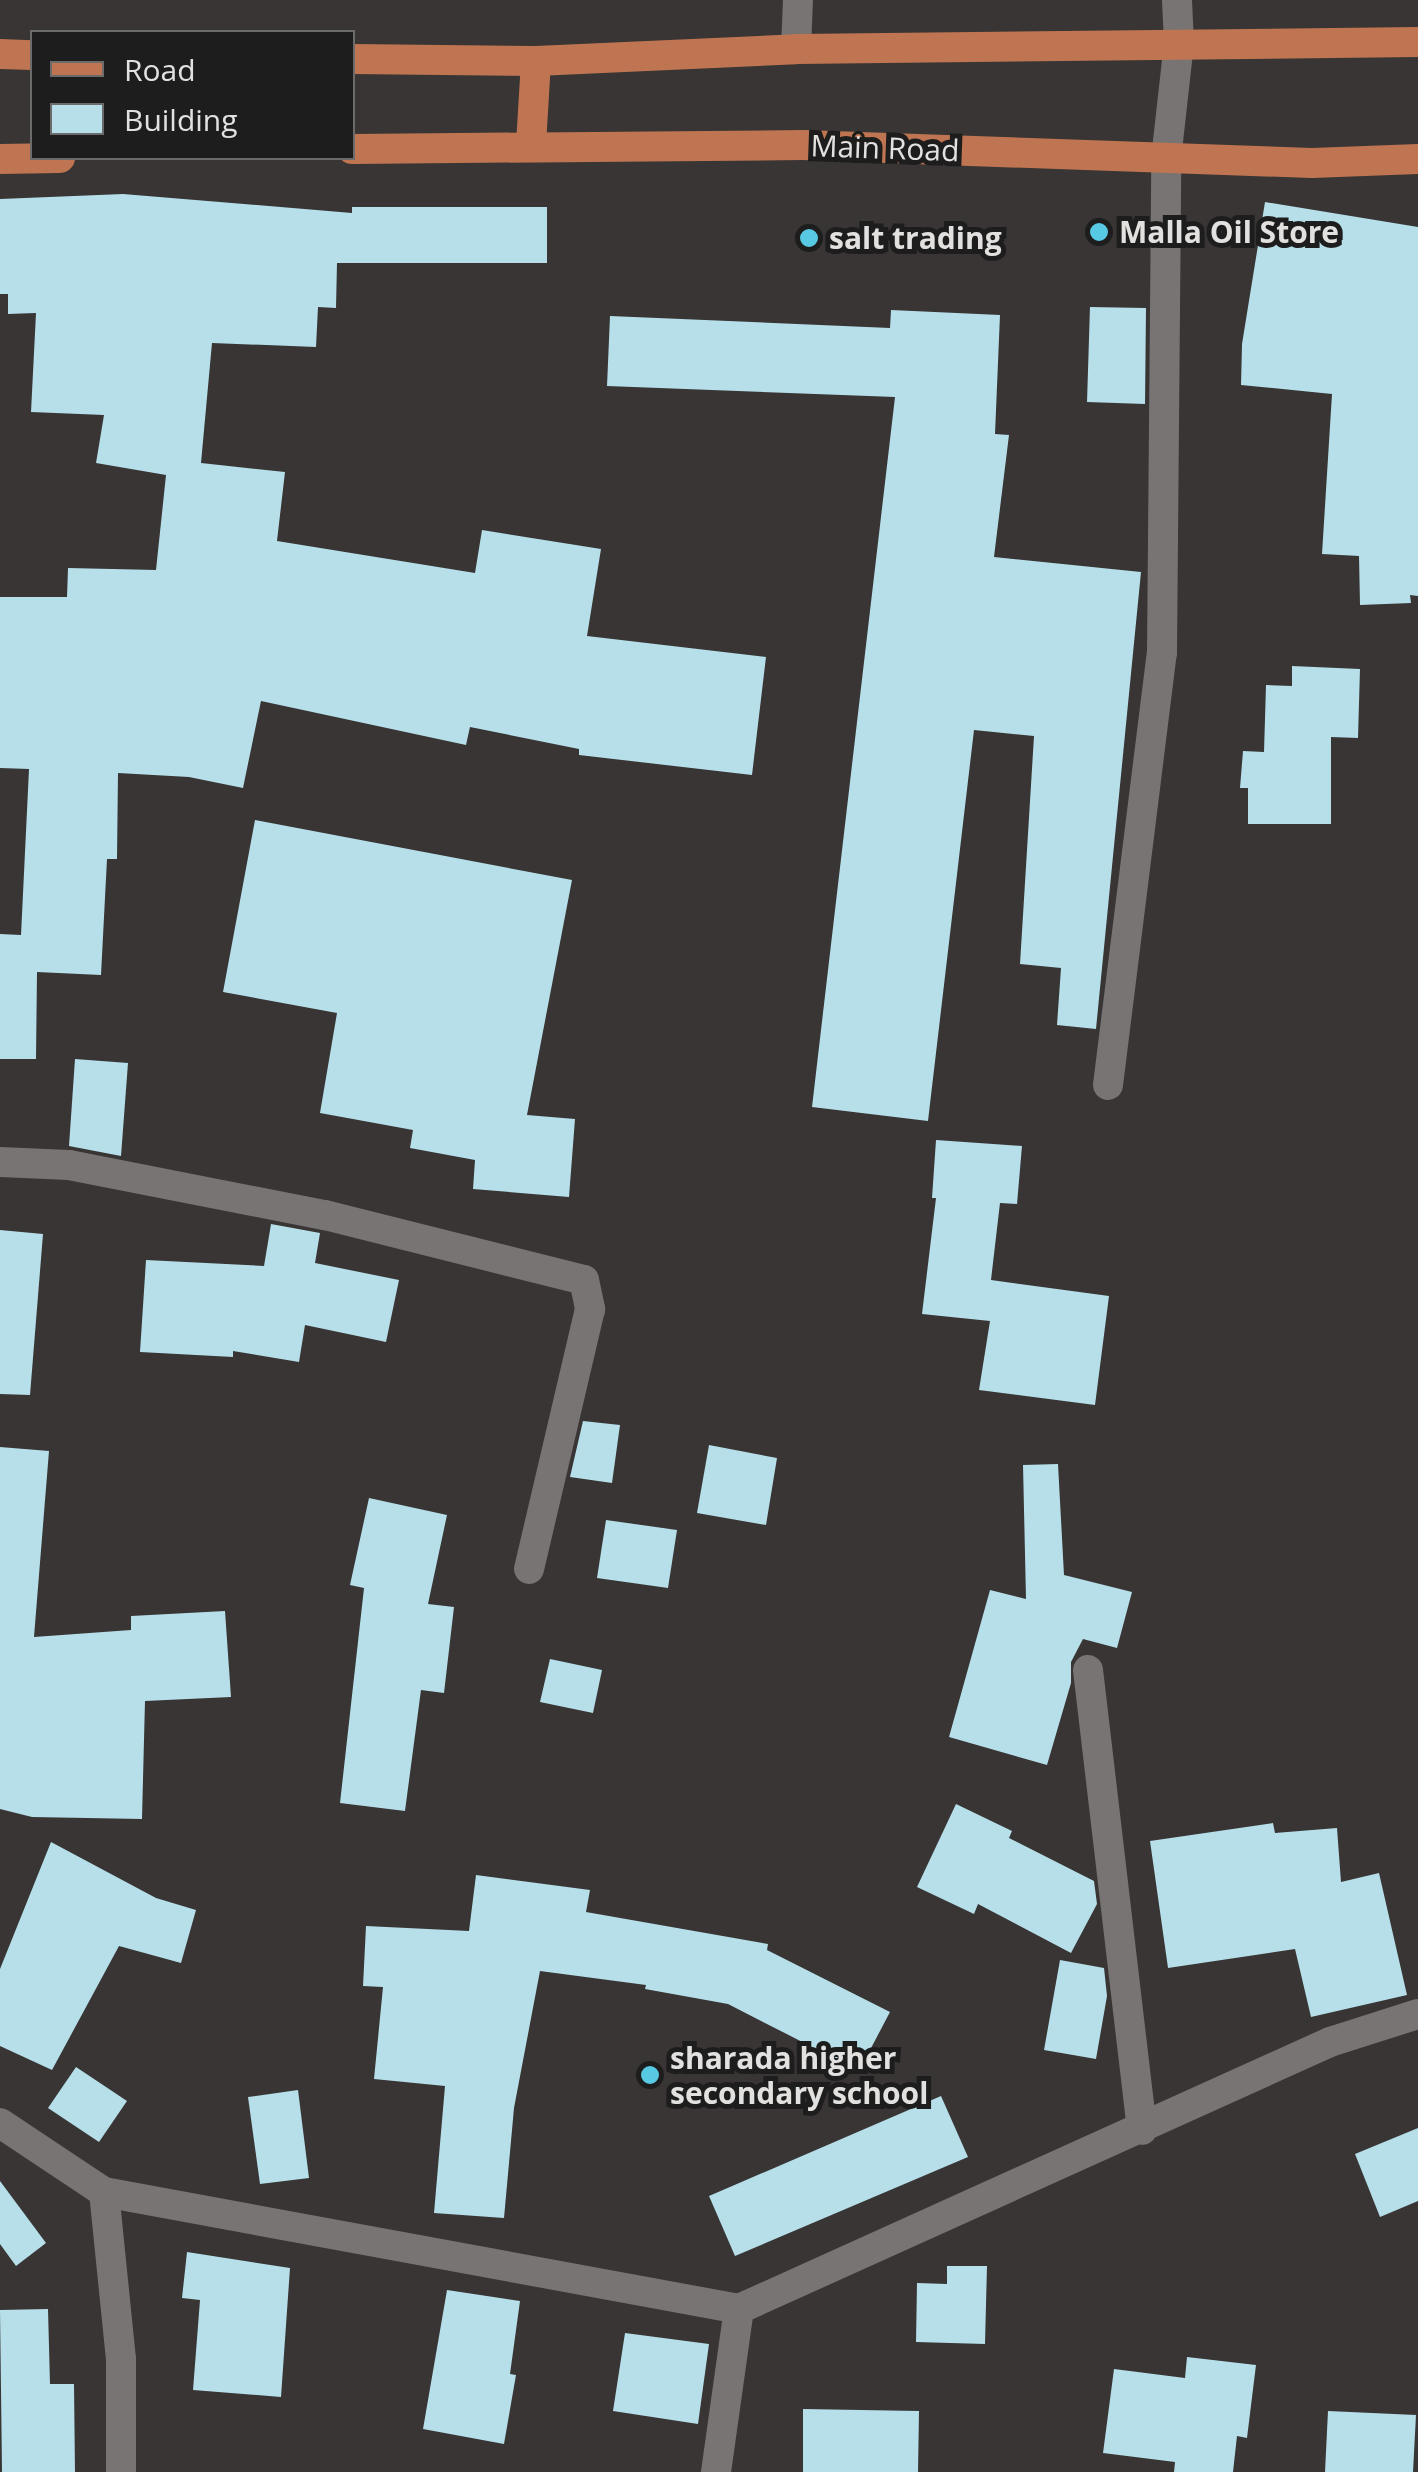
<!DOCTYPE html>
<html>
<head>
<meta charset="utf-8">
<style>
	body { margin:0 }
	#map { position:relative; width:1418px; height:2472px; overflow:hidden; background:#383534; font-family:"Open Sans",sans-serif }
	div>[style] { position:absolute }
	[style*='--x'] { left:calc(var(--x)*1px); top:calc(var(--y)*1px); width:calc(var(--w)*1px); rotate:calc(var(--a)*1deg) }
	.building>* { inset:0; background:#b6dfea }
	.street>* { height:30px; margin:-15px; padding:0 15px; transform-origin:15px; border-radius:15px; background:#777473 }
	.primary>* { height:30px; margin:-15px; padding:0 15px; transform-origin:15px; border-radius:15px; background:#bf7551 }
	.dots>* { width:28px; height:28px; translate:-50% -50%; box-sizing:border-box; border:5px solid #1e1d1d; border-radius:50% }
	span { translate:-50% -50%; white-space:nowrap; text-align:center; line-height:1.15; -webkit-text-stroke:10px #1e1d1d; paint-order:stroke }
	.street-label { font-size:30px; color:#e2e1e0 }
	.poi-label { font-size:30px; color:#e2e1e0; font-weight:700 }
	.left { translate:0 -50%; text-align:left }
	.legend { position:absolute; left:30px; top:30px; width:325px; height:130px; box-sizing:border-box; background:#1e1d1d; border:2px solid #6c6b6b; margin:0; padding:12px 18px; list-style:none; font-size:30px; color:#e2e1e0 }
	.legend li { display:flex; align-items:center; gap:20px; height:50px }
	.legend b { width:50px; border:2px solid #6c6b6b }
</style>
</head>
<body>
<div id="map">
	<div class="building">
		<i style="clip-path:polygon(123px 194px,352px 213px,352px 207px,547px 207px,547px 263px,337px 263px,336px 308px,318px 307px,316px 347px,212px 343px,201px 463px,285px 472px,277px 541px,475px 573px,482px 530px,601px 549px,587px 636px,766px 657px,752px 775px,579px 755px,579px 749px,470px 727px,466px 745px,261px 701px,243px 788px,189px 777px,118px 773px,117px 859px,107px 859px,101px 975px,37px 972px,36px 1059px,0 1059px,0 934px,21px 935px,29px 769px,0 768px,0 597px,67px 597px,68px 568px,156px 570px,166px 475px,96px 463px,104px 415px,31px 412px,36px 313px,8px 314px,8px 294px,0 294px,0 199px)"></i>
		<i style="clip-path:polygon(1265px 202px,1418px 227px,1418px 596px,1410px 595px,1411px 603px,1360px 605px,1359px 556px,1322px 554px,1332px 394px,1241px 385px,1242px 344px)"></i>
		<i style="clip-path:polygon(1090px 307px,1146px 308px,1145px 404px,1087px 402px)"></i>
		<i style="clip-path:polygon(891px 310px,1000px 315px,995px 434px,1009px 435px,994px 557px,1141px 572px,1096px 1029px,1057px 1025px,1061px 968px,1020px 964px,1034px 736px,974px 730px,928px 1121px,812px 1107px,895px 397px,607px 386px,610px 316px,890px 328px)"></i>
		<i style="clip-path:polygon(1292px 666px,1360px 669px,1358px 738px,1331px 737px,1331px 824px,1248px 824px,1248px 788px,1240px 788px,1243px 751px,1264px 752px,1266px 685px,1292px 686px)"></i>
		<i style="clip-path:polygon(255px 820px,572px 880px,527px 1115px,575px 1119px,569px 1197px,473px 1189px,475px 1160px,410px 1148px,413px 1130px,320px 1113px,337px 1013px,223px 992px)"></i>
		<i style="clip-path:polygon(75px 1059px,128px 1063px,121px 1156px,69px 1146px)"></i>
		<i style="clip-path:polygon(936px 1140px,1022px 1146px,1017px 1204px,1000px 1203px,991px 1280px,1109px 1296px,1095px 1405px,979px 1390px,990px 1321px,922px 1314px,936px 1198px,932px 1198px)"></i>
		<i style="clip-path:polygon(271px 1224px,320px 1233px,315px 1263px,399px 1280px,386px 1342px,305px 1325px,299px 1362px,233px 1351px,233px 1357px,140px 1352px,146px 1260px,264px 1266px)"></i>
		<i style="clip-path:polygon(0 1230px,43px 1234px,30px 1395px,0 1394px)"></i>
		<i style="clip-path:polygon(583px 1421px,620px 1425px,612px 1483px,570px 1477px)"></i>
		<i style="clip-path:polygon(709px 1445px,777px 1458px,766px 1525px,697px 1513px)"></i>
		<i style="clip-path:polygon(0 1447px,49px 1451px,34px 1637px,131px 1630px,131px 1616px,225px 1611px,231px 1697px,145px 1701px,142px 1819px,32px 1817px,0 1809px)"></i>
		<i style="clip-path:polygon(1058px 1464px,1064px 1575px,1132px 1592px,1117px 1648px,1083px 1639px,1071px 1662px,1071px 1683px,1047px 1765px,949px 1737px,990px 1590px,1026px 1599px,1023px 1465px)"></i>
		<i style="clip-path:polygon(369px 1498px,447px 1515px,428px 1604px,454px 1607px,444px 1693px,421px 1690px,405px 1811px,340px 1803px,364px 1588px,350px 1585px)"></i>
		<i style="clip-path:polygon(606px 1520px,677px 1530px,668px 1588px,597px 1578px)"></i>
		<i style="clip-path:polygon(550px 1659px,602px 1670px,593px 1713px,540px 1702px)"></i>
		<i style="clip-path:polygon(956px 1804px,1012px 1831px,1009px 1838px,1094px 1881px,1097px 1904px,1071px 1953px,978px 1904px,974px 1914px,917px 1887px)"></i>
		<i style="clip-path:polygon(1273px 1823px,1275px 1833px,1337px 1828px,1341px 1882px,1379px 1873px,1407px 1995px,1311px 2017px,1295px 1949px,1168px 1968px,1150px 1841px)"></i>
		<i style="clip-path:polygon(51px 1842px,156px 1898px,196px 1910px,181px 1963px,119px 1946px,52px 2070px,0 2046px,0 1969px)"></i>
		<i style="clip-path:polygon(476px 1875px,590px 1890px,586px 1912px,768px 1944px,767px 1950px,890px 2012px,859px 2071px,728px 2004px,645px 1989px,646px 1985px,540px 1971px,514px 2108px,504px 2218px,434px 2213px,445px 2086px,374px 2079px,383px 1987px,363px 1986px,366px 1926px,469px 1931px)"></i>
		<i style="clip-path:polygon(1060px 1960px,1104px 1968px,1107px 1996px,1096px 2059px,1044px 2050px)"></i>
		<i style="clip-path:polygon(76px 2067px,127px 2101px,99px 2142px,48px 2108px)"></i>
		<i style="clip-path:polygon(298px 2090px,309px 2178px,260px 2184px,248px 2097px)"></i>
		<i style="clip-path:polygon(941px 2096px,968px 2157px,735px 2256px,709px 2196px)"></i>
		<i style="clip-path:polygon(1418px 2128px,1418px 2201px,1380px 2217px,1355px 2154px)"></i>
		<i style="clip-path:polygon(0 2181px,46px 2243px,16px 2266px,0 2244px)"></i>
		<i style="clip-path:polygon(187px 2252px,290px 2268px,281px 2397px,193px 2390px,200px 2300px,182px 2298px)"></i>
		<i style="clip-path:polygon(947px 2266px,987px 2266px,985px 2344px,916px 2342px,917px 2283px,947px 2284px)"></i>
		<i style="clip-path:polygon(447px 2290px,520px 2301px,510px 2374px,516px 2375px,504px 2444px,423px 2429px)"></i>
		<i style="clip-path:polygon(48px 2309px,50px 2384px,74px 2384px,75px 2472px,2px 2472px,0 2310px)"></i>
		<i style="clip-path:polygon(625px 2333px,709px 2344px,698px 2424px,613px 2411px)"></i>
		<i style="clip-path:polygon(1187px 2357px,1256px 2365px,1247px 2438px,1237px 2436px,1233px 2472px,1174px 2472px,1175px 2462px,1103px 2453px,1114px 2369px,1185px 2378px)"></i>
		<i style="clip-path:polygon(803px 2409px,919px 2411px,918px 2472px,803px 2472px)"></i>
		<i style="clip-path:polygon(1328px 2411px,1416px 2415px,1413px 2472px,1325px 2472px)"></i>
	</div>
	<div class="street">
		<i style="--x:796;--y:49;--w:49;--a:-87.7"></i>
		<i style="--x:1108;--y:1085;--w:435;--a:-82.9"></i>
		<i style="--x:1162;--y:653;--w:494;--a:-89.5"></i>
		<i style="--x:1166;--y:159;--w:117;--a:-83.6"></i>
		<i style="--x:1179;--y:43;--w:43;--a:-92.7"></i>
		<i style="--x:0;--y:1162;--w:69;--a:2.5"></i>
		<i style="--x:69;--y:1165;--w:261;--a:11.1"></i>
		<i style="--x:325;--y:1215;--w:267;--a:14.1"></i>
		<i style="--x:584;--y:1280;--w:30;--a:78"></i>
		<i style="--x:590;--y:1309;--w:267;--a:103.2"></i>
		<i style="--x:1088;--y:1670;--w:463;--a:83.3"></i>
		<i style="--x:0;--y:2123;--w:125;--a:33.6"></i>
		<i style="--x:104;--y:2192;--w:646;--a:10.44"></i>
		<i style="--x:739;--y:2309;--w:649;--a:-24.31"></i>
		<i style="--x:1330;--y:2042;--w:92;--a:-17.7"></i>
		<i style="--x:104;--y:2192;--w:168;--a:84.2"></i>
		<i style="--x:121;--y:2359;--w:113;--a:90"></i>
		<i style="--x:716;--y:2472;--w:165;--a:-82"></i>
	</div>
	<div class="primary">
		<i style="--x:0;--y:54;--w:32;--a:2"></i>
		<i style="--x:352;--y:59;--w:184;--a:0.6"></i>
		<i style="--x:536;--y:61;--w:260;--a:-2.6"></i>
		<i style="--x:796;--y:49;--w:622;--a:-0.64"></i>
		<i style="--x:531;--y:145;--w:84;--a:-86.6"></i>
		<i style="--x:352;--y:149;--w:451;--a:-0.5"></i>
		<i style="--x:803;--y:145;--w:509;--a:2.03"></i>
		<i style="--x:1312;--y:163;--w:106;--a:-2.2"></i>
		<i style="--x:0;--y:159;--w:60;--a:-1"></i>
	</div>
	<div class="dots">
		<i style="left:1099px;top:232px;background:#57c9e2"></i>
		<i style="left:809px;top:238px;background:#57c9e2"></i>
		<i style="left:650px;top:2075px;background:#57c9e2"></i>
	</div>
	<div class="street-label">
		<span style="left:885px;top:148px;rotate:2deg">Main Road</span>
	</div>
	<div class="poi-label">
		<span class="left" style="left:1119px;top:232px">Malla Oil Store</span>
		<span class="left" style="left:829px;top:238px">salt trading</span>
		<span class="left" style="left:670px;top:2075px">sharada higher<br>secondary school</span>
	</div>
	<ul class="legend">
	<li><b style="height:12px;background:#bf7551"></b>Road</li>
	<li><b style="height:28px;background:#b6dfea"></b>Building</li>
	</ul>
</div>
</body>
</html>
